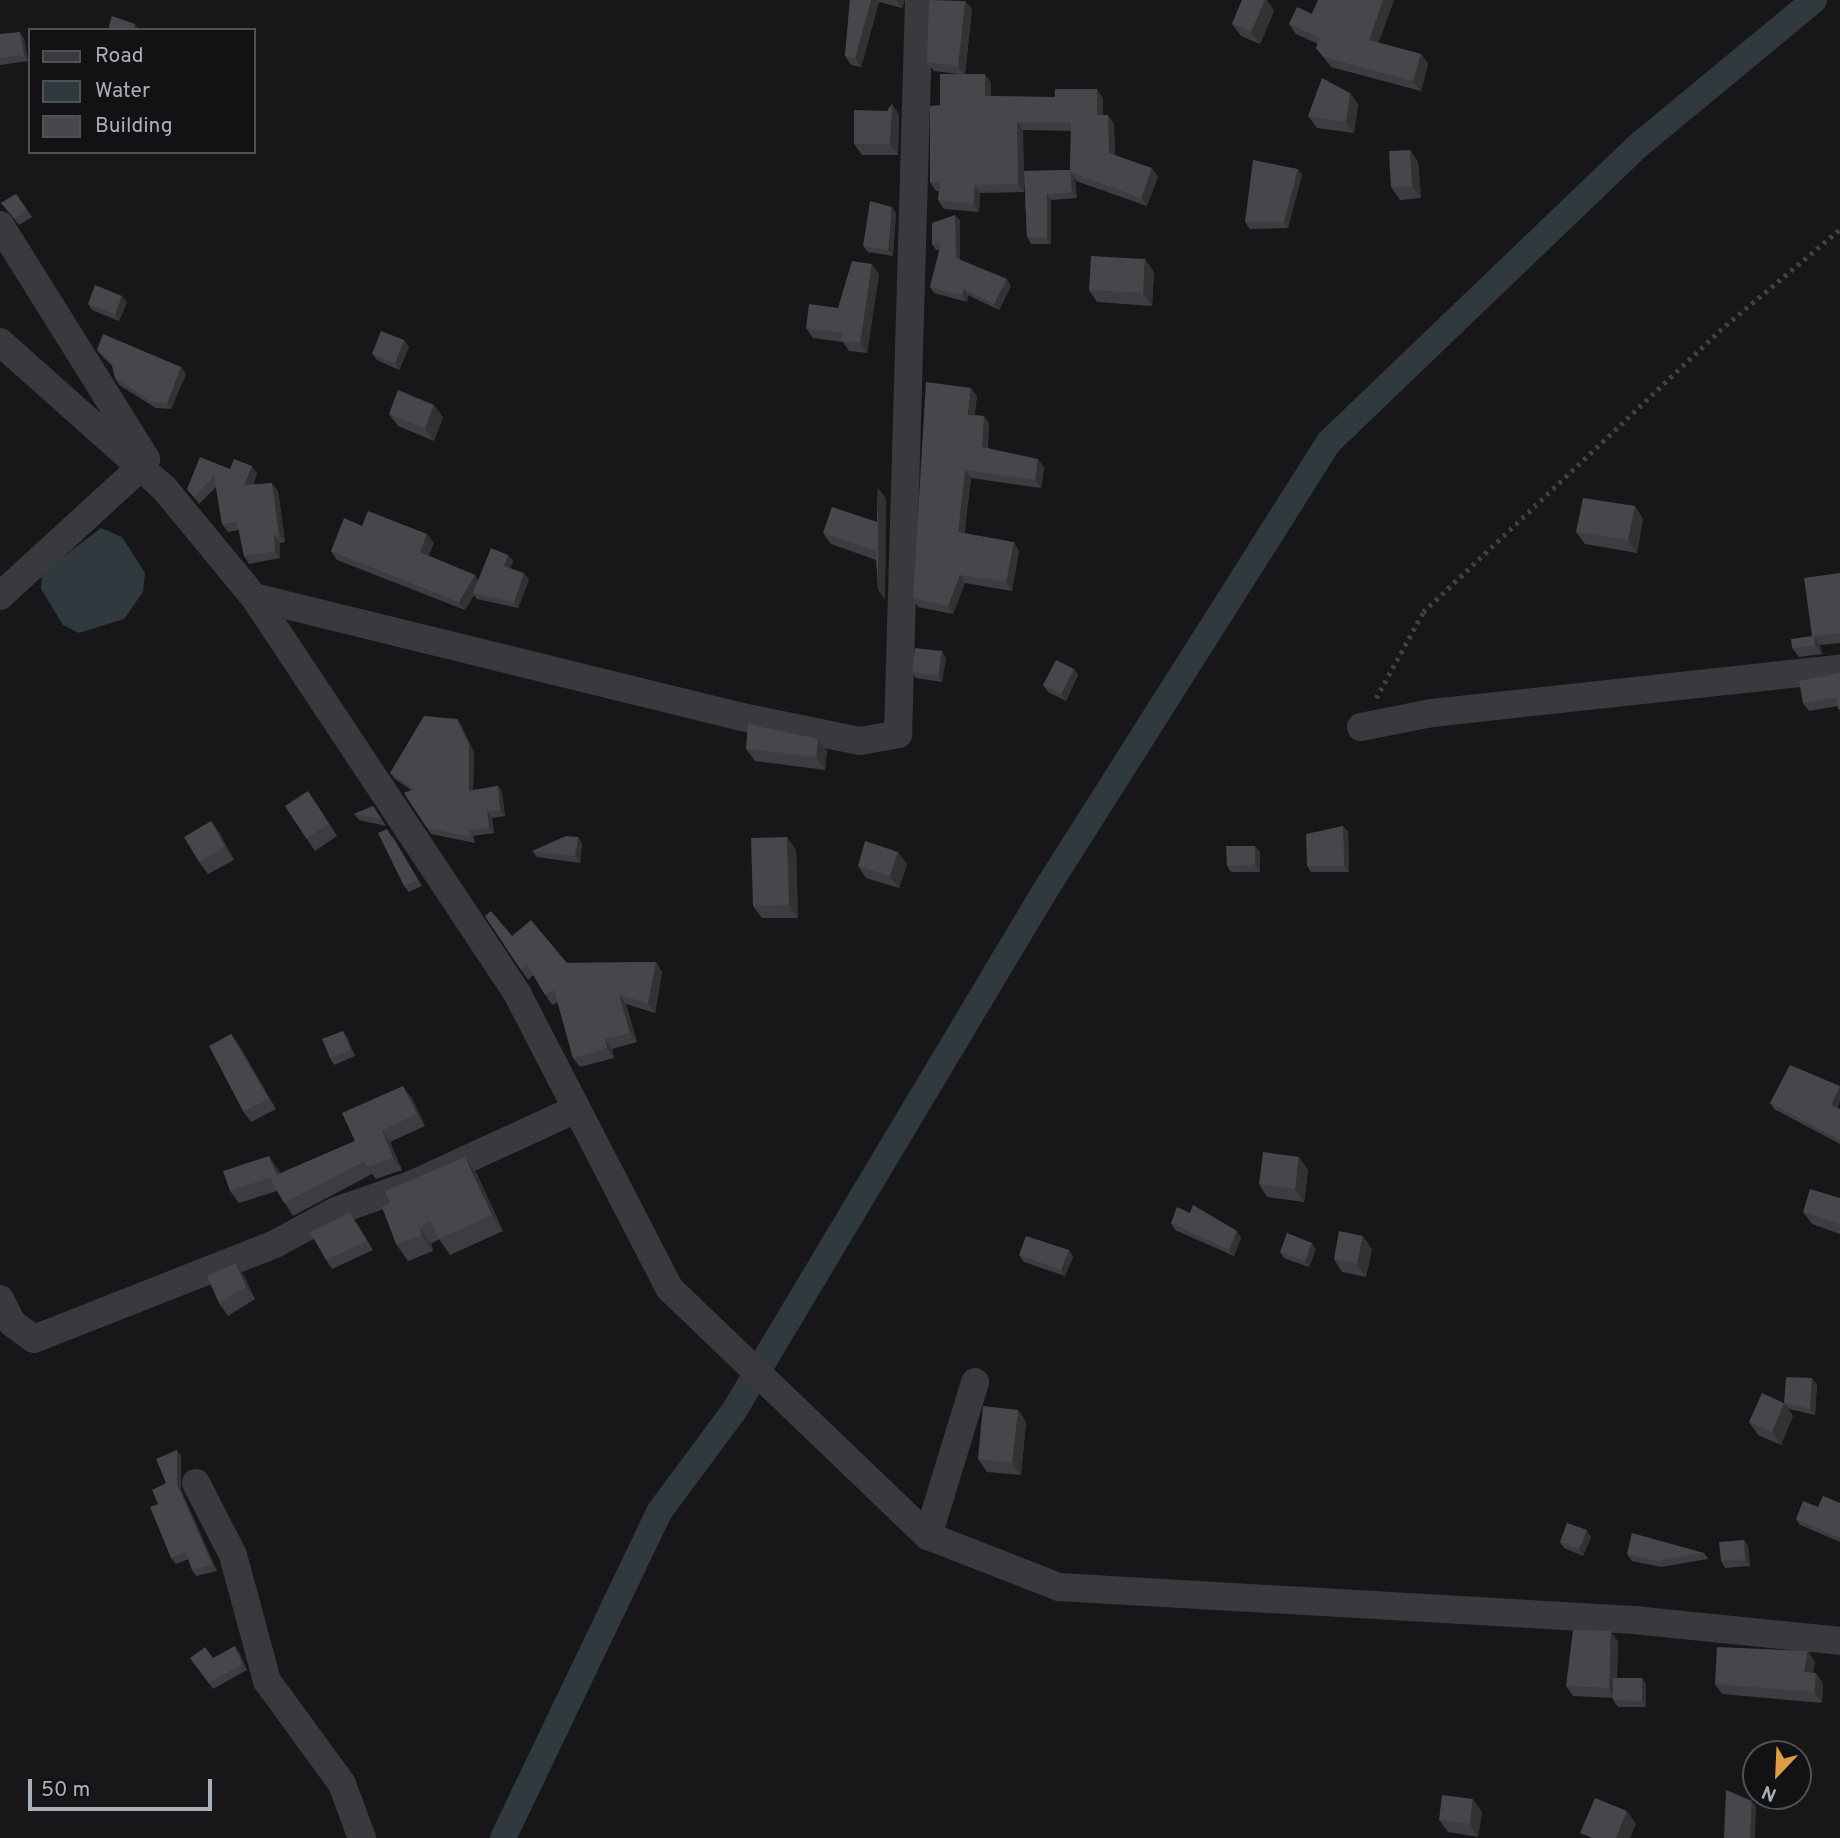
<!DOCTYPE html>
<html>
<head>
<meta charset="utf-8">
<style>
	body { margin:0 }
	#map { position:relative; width:1840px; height:1838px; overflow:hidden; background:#171719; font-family:Overpass,sans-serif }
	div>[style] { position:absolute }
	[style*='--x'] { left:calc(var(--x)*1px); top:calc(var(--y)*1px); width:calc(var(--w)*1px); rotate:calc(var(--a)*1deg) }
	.water>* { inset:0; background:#30393d }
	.canal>* { height:26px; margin:-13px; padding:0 13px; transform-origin:13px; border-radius:13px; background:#30393d }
	.path>* { height:4.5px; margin-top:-2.25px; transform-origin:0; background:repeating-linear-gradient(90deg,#3e4144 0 3.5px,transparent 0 8.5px) }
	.minor>* { height:28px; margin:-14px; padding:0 14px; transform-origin:14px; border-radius:14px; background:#383a3d }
	.wall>* { inset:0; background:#3c3d40 }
	.shaded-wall>* { inset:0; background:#313234 }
	.building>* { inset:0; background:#46474b }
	span { translate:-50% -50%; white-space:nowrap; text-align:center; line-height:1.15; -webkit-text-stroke:7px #121214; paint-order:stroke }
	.legend { position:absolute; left:28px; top:28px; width:228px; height:126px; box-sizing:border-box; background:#121214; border:2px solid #4f5155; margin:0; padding:9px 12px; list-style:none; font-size:21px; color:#aab0b7 }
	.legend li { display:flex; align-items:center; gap:14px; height:35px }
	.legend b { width:35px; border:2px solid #4f5155 }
	.north { position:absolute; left:1742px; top:1740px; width:70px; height:70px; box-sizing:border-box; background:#121214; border:2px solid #4f5155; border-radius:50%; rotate:203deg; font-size:19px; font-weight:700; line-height:28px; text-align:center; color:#aab0b7 }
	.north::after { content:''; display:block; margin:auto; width:24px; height:32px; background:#e29b45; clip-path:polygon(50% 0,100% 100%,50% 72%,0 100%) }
	.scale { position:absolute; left:28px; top:1779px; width:184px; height:32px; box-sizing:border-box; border:4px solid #aab0b7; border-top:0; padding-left:9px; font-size:21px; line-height:24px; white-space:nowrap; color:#aab0b7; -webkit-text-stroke:5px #121214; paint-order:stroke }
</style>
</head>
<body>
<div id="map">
	<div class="water">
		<i style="clip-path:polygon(101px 528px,122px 537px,145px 573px,143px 592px,124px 619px,79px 633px,63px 625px,41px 589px,42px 573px)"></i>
	</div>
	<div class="canal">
		<i style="--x:503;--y:1838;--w:361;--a:-64.4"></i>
		<i style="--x:659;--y:1512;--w:126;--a:-53.4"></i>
		<i style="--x:734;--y:1411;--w:602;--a:-59.13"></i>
		<i style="--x:1043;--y:894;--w:535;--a:-57.68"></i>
		<i style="--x:1329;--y:442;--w:429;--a:-43.8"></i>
		<i style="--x:1639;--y:145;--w:227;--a:-39.6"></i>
	</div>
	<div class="path">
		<i style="--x:1376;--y:698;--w:98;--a:-61.3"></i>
		<i style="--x:1423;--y:612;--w:408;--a:-43.5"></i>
		<i style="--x:1719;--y:331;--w:158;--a:-40.1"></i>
	</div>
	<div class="minor">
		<i style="--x:0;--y:225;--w:276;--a:58"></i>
		<i style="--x:0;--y:342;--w:220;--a:41.7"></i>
		<i style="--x:164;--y:488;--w:141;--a:50.5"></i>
		<i style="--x:254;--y:597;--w:478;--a:56.4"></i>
		<i style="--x:518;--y:995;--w:330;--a:62.7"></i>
		<i style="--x:669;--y:1288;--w:359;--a:43.8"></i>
		<i style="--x:928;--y:1536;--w:141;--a:21.3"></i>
		<i style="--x:1059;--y:1587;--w:576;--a:3.28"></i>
		<i style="--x:1634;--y:1620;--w:207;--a:5.8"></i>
		<i style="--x:0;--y:596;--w:191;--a:-42.5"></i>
		<i style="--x:254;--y:597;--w:503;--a:13.82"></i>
		<i style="--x:742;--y:717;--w:120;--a:11.5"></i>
		<i style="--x:860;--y:741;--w:39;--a:-10"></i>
		<i style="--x:898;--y:734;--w:734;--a:-88.36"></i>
		<i style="--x:1361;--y:727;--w:72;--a:-11.2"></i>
		<i style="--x:1432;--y:713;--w:410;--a:-6.2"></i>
		<i style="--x:0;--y:1299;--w:27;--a:63"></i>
		<i style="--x:12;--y:1323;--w:27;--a:36"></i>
		<i style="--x:34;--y:1339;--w:259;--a:-21.5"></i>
		<i style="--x:275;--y:1244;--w:69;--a:-28.4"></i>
		<i style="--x:336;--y:1211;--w:82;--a:-19.3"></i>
		<i style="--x:413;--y:1184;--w:177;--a:-24.7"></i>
		<i style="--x:196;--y:1483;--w:81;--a:62.8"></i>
		<i style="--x:233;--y:1555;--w:131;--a:74.9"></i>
		<i style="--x:267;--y:1681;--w:127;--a:53.9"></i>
		<i style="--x:342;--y:1784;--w:58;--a:69.7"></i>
		<i style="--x:928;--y:1536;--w:161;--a:-73"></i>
	</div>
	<div class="wall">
		<i style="clip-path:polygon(850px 0,905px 0,902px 8px,879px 2px,861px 67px,851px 65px,845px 56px)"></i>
		<i style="clip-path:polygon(1242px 0,1267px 0,1274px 11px,1260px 44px,1241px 36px,1232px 24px)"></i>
		<i style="clip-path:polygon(1318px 0,1394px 0,1378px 43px,1421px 54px,1428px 64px,1421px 91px,1331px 67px,1316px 48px,1318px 44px,1296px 34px,1289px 24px,1312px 14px)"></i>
		<i style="clip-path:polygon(965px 1px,972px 9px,965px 74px,991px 83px,991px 96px,1103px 98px,1103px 115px,1108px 115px,1114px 124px,1115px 155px,1158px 176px,1147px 206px,1076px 181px,1075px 178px,1077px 198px,1051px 200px,1051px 244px,1031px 244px,1027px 237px,1024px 171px,1070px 170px,1071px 131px,1023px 130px,1024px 192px,980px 193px,979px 212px,944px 209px,938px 200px,939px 191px,936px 191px,930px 182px,940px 105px,958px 74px,934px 71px,927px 62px)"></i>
		<i style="clip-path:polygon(0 34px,24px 38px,28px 61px,0 65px)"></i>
		<i style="clip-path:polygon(1350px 93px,1358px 104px,1354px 133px,1317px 128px,1308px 116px)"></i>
		<i style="clip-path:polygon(892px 104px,899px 115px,898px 155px,862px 155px,854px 144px,887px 111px)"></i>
		<i style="clip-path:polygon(1410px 150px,1418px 162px,1421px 198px,1400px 200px,1391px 187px)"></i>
		<i style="clip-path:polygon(1302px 175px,1288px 228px,1250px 229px,1245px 222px)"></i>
		<i style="clip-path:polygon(16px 194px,32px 217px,19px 225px,1px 203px)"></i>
		<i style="clip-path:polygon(896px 213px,893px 256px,868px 252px,863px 246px)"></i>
		<i style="clip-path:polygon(955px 215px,960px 221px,960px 260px,1011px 286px,999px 310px,968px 295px,967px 302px,934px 293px,930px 287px,940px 250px,936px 250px,932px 244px)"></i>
		<i style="clip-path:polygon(1154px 272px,1152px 306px,1097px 302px,1089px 290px)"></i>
		<i style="clip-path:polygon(879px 274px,867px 353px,849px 351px,843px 342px,813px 338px,806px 328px,838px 308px)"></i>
		<i style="clip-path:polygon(127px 302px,119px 321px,92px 310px,88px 304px)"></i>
		<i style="clip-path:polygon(404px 340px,409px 347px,399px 370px,377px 360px,372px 354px)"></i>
		<i style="clip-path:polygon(97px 350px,181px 367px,186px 374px,171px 409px,156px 408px,119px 385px,115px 378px,112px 366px,102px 356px)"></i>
		<i style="clip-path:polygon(977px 396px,974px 415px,984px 416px,989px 424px,988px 448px,1044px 467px,1041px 488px,971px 478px,964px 533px,1019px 551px,1012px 591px,965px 583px,953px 614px,918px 607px,913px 598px)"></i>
		<i style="clip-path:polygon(389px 414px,443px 417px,434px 441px,398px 426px)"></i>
		<i style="clip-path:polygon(252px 466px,257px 474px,253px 485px,278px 491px,285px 542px,280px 543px,280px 558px,249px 564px,244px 556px,239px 530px,228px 532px,222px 524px,216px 487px,199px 504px,187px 489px,230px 469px)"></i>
		<i style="clip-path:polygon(878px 488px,886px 499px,885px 600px,878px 589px,876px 560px,831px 544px,823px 533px,877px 522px)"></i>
		<i style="clip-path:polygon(1635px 506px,1643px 519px,1637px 553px,1585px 544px,1576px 532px)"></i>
		<i style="clip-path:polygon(362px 526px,434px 543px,428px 556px,475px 575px,478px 580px,508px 555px,513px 561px,510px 568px,529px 580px,518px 608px,477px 599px,474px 595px,465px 610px,337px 560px,331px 551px)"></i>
		<i style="clip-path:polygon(1840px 573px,1840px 643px,1820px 645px,1822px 654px,1799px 657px,1792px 648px,1812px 636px)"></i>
		<i style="clip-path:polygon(946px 658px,942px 682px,916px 678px,912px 672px)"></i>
		<i style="clip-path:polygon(1074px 669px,1078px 675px,1066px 701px,1048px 692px,1043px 685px)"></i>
		<i style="clip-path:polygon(1840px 673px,1840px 712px,1838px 706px,1809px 711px,1803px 703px)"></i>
		<i style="clip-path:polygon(457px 719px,461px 725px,474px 752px,473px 790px,498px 786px,502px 792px,505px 816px,492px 818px,494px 833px,473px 836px,475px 843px,431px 834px,404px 793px,411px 790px,395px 779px,390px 773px)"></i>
		<i style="clip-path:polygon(818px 739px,827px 751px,825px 770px,755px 761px,746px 749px)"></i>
		<i style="clip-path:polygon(316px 803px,337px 836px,315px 851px,285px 806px)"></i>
		<i style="clip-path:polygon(373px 806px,386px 826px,359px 820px,354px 814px)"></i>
		<i style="clip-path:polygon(211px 821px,220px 834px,234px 860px,208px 874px,199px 862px)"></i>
		<i style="clip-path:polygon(1343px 826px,1348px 832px,1349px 872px,1311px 872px,1307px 866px)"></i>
		<i style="clip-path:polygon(392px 835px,422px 886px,409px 892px,404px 886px)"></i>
		<i style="clip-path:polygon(578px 837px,582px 844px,580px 863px,537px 857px,532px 851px)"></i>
		<i style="clip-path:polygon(1255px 846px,1260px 852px,1260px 872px,1231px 872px,1227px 866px)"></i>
		<i style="clip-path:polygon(796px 850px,798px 918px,762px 918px,753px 906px)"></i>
		<i style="clip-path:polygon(907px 864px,899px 888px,866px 878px,858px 866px)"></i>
		<i style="clip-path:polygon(485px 916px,512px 936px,567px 963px,656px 962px,662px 972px,655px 1013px,626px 1004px,637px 1042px,612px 1049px,614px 1058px,580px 1067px,573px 1058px,558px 1002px,552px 1005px,533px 975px,528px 980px)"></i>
		<i style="clip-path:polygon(231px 1034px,239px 1045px,276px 1109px,251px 1122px,243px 1111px)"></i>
		<i style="clip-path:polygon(347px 1037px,355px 1056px,334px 1065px,330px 1058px)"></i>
		<i style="clip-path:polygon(1840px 1086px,1840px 1101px,1837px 1108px,1840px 1109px,1840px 1144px,1774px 1109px,1770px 1103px)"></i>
		<i style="clip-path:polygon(412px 1098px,425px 1126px,390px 1142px,402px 1170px,376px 1179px,372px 1174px,293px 1216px,277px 1191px,239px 1203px,230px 1191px,277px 1168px,280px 1173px,355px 1141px)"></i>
		<i style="clip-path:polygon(1308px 1170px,1304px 1202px,1267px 1197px,1259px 1184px)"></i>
		<i style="clip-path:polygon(477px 1174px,503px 1231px,450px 1255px,439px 1239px,431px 1244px,433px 1251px,408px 1261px,396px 1244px)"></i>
		<i style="clip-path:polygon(1840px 1198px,1840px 1234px,1812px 1224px,1803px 1212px)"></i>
		<i style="clip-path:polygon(356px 1222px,373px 1250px,332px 1269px,326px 1260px)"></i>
		<i style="clip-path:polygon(1171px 1223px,1241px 1238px,1234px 1256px,1175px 1230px)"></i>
		<i style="clip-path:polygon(1316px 1249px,1309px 1267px,1284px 1258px,1280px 1252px)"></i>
		<i style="clip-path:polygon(1372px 1249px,1366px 1277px,1342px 1272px,1334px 1259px)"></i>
		<i style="clip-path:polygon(1069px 1250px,1073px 1257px,1065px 1276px,1024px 1262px,1019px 1255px)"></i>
		<i style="clip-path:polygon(244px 1276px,255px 1299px,228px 1316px,219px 1303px)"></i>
		<i style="clip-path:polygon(1817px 1385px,1815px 1415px,1789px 1409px,1784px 1403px)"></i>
		<i style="clip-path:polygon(1784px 1403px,1793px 1416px,1781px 1445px,1758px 1435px,1749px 1422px)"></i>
		<i style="clip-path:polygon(1018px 1410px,1026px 1422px,1021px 1475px,987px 1472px,978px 1459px)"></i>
		<i style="clip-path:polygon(181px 1456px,181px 1490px,217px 1571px,196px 1576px,192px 1570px,189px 1559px,176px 1564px,171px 1558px,158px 1504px,166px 1483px)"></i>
		<i style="clip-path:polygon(1840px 1503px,1840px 1542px,1800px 1525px,1796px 1519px,1818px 1507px)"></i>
		<i style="clip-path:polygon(1591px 1537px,1583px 1556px,1564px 1548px,1560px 1542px)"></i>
		<i style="clip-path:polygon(1744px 1540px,1748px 1546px,1750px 1566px,1725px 1568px,1721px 1561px)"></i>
		<i style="clip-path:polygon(1704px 1553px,1708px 1559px,1661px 1567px,1632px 1561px,1627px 1554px)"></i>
		<i style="clip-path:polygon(1618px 1641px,1617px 1678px,1646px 1684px,1646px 1707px,1618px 1707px,1613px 1700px,1613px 1698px,1573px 1696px,1566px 1686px)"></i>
		<i style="clip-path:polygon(239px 1652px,247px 1670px,213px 1689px,190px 1658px,213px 1658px)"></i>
		<i style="clip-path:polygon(1815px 1662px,1813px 1673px,1823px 1683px,1822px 1703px,1722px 1694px,1715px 1684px)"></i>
		<i style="clip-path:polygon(1482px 1812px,1478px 1837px,1448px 1832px,1439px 1820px)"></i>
	</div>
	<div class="shaded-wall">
		<i style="clip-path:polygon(871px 0,877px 0,879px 2px,861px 67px,855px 58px)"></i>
		<i style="clip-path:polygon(896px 0,905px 0,902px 8px)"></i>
		<i style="clip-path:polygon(1265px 0,1267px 0,1274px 11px,1260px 44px,1251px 32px)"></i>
		<i style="clip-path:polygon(1383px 0,1394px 0,1376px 50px,1369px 40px)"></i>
		<i style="clip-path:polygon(965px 1px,972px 9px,965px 75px,958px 66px)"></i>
		<i style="clip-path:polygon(135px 24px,139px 30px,133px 30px)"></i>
		<i style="clip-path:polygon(20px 32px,24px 38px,28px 61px,24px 55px)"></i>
		<i style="clip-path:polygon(1421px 54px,1428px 64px,1421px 91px,1413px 81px)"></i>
		<i style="clip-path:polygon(985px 74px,991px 83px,991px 105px,985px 96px)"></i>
		<i style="clip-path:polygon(1097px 89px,1103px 98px,1103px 123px,1097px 115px)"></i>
		<i style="clip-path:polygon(1350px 93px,1358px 104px,1354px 133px,1346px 122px)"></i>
		<i style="clip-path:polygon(892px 104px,899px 115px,898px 155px,890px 144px)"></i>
		<i style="clip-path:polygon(1108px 115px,1114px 124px,1115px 161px,1109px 153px)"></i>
		<i style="clip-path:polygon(1017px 122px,1023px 130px,1024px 192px,1018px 184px)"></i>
		<i style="clip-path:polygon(1410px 150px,1418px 162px,1421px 198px,1412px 186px)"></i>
		<i style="clip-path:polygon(1152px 168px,1158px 176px,1147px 206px,1141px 198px)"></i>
		<i style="clip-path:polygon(1298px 169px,1302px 175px,1288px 228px,1284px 222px)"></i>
		<i style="clip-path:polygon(1070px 172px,1075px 178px,1077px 198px,1072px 192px)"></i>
		<i style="clip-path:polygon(975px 185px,980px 193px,979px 212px,973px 204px)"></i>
		<i style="clip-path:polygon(1047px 194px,1051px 200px,1051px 244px,1047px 238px)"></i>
		<i style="clip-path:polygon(892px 207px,896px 213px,893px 256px,888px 250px)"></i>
		<i style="clip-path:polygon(955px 215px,960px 221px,960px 265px,956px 258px)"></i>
		<i style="clip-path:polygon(1145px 259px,1154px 272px,1152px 306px,1143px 293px)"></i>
		<i style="clip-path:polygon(872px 264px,879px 274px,867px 353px,860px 343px)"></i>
		<i style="clip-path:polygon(1007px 279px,1011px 286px,999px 310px,994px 304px)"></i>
		<i style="clip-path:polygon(964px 289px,968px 295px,967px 302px,962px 295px)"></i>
		<i style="clip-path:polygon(122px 296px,127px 302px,119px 321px,115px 314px)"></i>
		<i style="clip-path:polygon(404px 340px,409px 347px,399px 370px,395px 363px)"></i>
		<i style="clip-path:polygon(181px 367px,186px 374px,171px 409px,167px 403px)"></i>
		<i style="clip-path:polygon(971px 388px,977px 396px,974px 423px,968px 415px)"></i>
		<i style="clip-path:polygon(434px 405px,443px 417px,434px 441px,425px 428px)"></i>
		<i style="clip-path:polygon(984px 416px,989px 424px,987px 455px,982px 447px)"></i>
		<i style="clip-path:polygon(1038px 459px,1044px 467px,1041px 488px,1035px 480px)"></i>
		<i style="clip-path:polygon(252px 466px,257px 474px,249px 493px,244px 485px)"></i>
		<i style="clip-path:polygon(965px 470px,971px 478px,964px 540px,958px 532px)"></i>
		<i style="clip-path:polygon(272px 483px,278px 491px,285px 542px,279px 535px)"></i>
		<i style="clip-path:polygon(878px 488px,886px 499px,885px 600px,878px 589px)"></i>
		<i style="clip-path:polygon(1635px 506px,1643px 519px,1637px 553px,1628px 540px)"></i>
		<i style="clip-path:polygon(427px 534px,434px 543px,426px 561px,420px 552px)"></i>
		<i style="clip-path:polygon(274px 535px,280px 543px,280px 558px,275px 551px)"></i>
		<i style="clip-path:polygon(1014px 542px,1019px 551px,1012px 591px,1006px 582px)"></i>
		<i style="clip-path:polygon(508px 555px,513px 561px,509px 572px,504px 566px)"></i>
		<i style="clip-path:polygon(524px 573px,529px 580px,518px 608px,514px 602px)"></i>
		<i style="clip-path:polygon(475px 575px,481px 584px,473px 593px,474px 595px,465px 610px,459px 602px)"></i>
		<i style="clip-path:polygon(960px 575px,965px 583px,953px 614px,948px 606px)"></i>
		<i style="clip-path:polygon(1814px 636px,1820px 645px,1822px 654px,1815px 645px)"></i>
		<i style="clip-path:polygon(942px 651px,946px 658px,942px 682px,938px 676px)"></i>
		<i style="clip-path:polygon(1074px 669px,1078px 675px,1066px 701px,1061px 694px)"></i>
		<i style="clip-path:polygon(457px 719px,461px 725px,474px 752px,473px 798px,469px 791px)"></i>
		<i style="clip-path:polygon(818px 739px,827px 751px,825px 770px,816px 757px)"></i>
		<i style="clip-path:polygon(498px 786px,502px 792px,505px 816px,500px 810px)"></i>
		<i style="clip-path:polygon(487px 811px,492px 818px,494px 833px,489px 827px)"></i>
		<i style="clip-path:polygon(211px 821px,220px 834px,234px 860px,225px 847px)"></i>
		<i style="clip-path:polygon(1343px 826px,1348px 832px,1349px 872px,1344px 866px)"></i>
		<i style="clip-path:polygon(578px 837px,582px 844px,580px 863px,575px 856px)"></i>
		<i style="clip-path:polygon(787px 837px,796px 850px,798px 918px,789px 905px)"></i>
		<i style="clip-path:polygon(1255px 846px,1260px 852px,1260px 872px,1255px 865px)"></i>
		<i style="clip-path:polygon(898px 852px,907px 864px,899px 888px,890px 876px)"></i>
		<i style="clip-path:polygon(656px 962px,662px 972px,655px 1013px,648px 1003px)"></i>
		<i style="clip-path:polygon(619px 995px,626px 1004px,637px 1042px,630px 1033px)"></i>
		<i style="clip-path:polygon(343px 1031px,347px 1037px,355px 1056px,351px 1050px)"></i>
		<i style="clip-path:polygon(231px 1034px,239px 1045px,276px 1109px,269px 1099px)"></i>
		<i style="clip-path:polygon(605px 1039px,612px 1049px,614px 1058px,607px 1048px)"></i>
		<i style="clip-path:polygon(403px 1086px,412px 1098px,425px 1126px,417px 1114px)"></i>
		<i style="clip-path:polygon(1840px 1086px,1840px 1101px,1836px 1111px,1831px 1105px)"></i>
		<i style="clip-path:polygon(382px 1130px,390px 1142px,402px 1170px,393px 1158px)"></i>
		<i style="clip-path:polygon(269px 1156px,277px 1168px,285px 1187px,277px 1175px)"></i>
		<i style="clip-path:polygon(465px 1157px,477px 1174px,503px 1231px,492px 1215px)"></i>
		<i style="clip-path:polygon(1299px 1157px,1308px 1170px,1304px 1202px,1295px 1189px)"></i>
		<i style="clip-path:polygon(419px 1228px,431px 1244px,433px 1251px,422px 1235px)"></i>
		<i style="clip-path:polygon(1237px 1231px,1241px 1238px,1234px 1256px,1229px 1250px)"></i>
		<i style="clip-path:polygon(1363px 1236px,1372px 1249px,1366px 1277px,1357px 1264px)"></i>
		<i style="clip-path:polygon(1312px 1243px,1316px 1249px,1309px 1267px,1305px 1261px)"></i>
		<i style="clip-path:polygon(1069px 1250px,1073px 1257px,1065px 1276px,1061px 1270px)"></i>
		<i style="clip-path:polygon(236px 1263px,244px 1276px,255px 1299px,246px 1287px)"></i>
		<i style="clip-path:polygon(1812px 1378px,1817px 1385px,1815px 1415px,1810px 1409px)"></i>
		<i style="clip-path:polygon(1784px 1403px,1793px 1416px,1781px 1445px,1772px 1432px)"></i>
		<i style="clip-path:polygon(1018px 1410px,1026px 1422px,1021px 1475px,1012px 1463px)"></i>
		<i style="clip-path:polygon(177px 1450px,181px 1456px,181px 1490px,217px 1571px,212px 1564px,177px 1484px)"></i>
		<i style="clip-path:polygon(1587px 1530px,1591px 1537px,1583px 1556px,1579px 1549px)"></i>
		<i style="clip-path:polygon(1744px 1540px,1748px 1546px,1750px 1566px,1745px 1559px)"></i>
		<i style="clip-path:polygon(1611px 1631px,1618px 1641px,1616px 1699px,1609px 1688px)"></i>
		<i style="clip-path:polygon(235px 1646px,239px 1652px,247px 1670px,242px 1664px)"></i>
		<i style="clip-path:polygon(1808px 1651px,1815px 1662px,1811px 1682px,1804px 1672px)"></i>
		<i style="clip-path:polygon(1816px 1673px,1823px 1683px,1822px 1703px,1814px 1692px)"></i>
		<i style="clip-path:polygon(1642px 1678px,1646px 1684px,1646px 1707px,1642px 1701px)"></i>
		<i style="clip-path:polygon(1473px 1799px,1482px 1812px,1478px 1837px,1470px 1824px)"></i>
		<i style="clip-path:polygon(1752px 1801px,1756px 1807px,1755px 1838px,1750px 1838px)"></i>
		<i style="clip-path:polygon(1627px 1811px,1636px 1824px,1630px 1838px,1616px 1838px)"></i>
	</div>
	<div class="building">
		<i style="clip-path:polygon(850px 0,871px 0,855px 58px,845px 56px)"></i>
		<i style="clip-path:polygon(929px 0,965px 1px,958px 66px,927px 62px)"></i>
		<i style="clip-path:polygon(1242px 0,1265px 0,1251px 32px,1232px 24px)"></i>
		<i style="clip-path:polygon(1318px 0,1383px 0,1369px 40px,1421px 54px,1413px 81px,1324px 57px,1316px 48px,1320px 38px,1289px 24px,1297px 7px,1312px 14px)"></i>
		<i style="clip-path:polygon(112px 16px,135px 24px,133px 30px,108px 30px)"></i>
		<i style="clip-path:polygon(20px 32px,24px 55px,0 58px,0 34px)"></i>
		<i style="clip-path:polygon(940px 74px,985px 74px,985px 96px,1055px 97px,1055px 89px,1097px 89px,1097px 115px,1108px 115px,1109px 153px,1152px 168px,1141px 198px,1070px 172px,1071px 123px,1017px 122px,1018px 184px,975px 185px,973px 204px,938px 200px,940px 182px,930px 182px,930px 106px,940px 105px)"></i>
		<i style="clip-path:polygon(1322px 78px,1350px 93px,1346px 122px,1308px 116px)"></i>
		<i style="clip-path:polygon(892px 104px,890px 144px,854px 144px,854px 110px,887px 111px)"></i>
		<i style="clip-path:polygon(1410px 150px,1412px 186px,1391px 187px,1389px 151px)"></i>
		<i style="clip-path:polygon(1253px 160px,1298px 169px,1284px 222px,1245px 222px)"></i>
		<i style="clip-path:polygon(1070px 170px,1072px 192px,1047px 194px,1047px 238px,1027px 237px,1024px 171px)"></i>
		<i style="clip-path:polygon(16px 194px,27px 210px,15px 218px,1px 203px)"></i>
		<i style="clip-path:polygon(870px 201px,892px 207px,888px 250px,863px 246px)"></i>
		<i style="clip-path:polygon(955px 215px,956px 258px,1007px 279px,994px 304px,964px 289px,962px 295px,930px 287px,941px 243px,932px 244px,932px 223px)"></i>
		<i style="clip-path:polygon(1091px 256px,1145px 259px,1143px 293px,1089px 290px)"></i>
		<i style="clip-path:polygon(852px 261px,872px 264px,860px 343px,842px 341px,843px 333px,806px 328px,809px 304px,838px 308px)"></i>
		<i style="clip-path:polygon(95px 285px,122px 296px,115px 314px,88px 304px)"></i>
		<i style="clip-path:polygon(381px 331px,404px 340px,395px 363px,372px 354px)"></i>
		<i style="clip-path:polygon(103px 334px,181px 367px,167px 403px,152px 402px,115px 378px,112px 363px,97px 350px)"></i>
		<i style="clip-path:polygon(926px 382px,971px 388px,968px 415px,984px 416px,982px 447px,1038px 459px,1035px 480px,965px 470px,958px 532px,1014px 542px,1006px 582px,960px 575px,948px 606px,913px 598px)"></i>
		<i style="clip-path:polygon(398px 390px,434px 405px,425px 428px,389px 414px)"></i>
		<i style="clip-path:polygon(200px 457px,230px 469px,234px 459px,252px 466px,244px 485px,272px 483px,279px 535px,274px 535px,275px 551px,244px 556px,237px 522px,222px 524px,214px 476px,194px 497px,187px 489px)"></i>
		<i style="clip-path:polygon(878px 488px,878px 589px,876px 551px,823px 533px,832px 507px,877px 522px)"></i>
		<i style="clip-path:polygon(1583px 498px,1635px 506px,1628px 540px,1576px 532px)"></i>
		<i style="clip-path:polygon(368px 511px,427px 534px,420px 552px,475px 575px,459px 602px,331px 551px,344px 518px,362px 526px)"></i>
		<i style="clip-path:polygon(491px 548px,508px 555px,504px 566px,524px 573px,514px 602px,473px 593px)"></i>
		<i style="clip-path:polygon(1840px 573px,1840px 633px,1814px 636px,1815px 645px,1792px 648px,1791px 639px,1812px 636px,1804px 578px)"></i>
		<i style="clip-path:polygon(915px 648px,942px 651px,938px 676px,912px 672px)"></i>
		<i style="clip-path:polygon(1056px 660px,1074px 669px,1061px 694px,1043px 685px)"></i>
		<i style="clip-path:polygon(1840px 673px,1840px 709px,1838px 709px,1836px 698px,1803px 703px,1799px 681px)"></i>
		<i style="clip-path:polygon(424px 716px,457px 719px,469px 745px,469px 791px,498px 786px,500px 810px,487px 811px,489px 827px,469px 830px,471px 837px,427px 828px,404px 793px,414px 789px,390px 773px)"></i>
		<i style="clip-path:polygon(748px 724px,818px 739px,816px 757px,746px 749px)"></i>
		<i style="clip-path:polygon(308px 791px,329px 824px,306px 838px,285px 806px)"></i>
		<i style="clip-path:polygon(373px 806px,381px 819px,354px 814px)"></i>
		<i style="clip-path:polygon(211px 821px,225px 847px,199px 862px,184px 837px)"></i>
		<i style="clip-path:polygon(1343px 826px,1344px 866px,1307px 866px,1306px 834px)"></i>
		<i style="clip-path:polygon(387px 829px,418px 880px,404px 886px,378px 833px)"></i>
		<i style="clip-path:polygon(566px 836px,578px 837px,575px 856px,532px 851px)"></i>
		<i style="clip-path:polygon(787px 837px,789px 905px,753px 906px,751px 838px)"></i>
		<i style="clip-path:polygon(865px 841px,898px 852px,890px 876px,858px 866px)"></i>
		<i style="clip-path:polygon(1226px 846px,1255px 846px,1255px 865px,1227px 866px)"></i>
		<i style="clip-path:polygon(491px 911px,512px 936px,531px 920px,567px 963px,656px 962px,648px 1003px,619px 995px,630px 1033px,605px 1039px,607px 1048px,573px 1058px,554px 990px,545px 995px,527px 964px,521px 970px,485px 916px)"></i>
		<i style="clip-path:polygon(343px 1031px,351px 1050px,330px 1058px,322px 1039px)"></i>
		<i style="clip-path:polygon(231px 1034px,269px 1099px,243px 1111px,209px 1046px)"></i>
		<i style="clip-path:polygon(1790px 1065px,1840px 1086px,1831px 1105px,1840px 1109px,1840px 1140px,1770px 1103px)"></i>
		<i style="clip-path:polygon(403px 1086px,417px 1114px,382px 1130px,393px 1158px,367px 1167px,365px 1161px,284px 1203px,270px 1178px,230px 1191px,223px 1171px,269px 1156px,277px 1175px,355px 1141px,342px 1113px)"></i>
		<i style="clip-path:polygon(1263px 1152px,1299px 1157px,1295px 1189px,1259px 1184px)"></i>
		<i style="clip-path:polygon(465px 1157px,492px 1215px,439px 1239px,430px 1221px,419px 1228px,422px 1235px,396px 1244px,382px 1207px,390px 1203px,385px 1191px)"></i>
		<i style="clip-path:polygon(1810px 1189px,1840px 1198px,1840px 1224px,1803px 1212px)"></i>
		<i style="clip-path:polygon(1193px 1205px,1237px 1231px,1229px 1250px,1171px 1223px,1177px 1207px,1190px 1213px)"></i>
		<i style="clip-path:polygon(350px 1213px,367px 1241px,326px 1260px,310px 1232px)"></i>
		<i style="clip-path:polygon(1339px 1231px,1363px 1236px,1357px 1264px,1334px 1259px)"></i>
		<i style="clip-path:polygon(1287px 1233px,1312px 1243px,1305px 1261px,1280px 1252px)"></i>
		<i style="clip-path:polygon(1026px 1236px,1069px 1250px,1061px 1270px,1019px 1255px)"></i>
		<i style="clip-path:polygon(236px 1263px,246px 1287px,219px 1303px,207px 1276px)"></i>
		<i style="clip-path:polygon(1786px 1377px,1812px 1378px,1810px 1409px,1784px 1403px)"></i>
		<i style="clip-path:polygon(1762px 1393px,1784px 1403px,1772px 1432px,1749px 1422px)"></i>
		<i style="clip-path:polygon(983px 1406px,1018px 1410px,1012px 1463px,978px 1459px)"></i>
		<i style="clip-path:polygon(177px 1450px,177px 1484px,212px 1564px,192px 1570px,186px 1552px,171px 1558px,150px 1507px,158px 1504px,152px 1490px,166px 1483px,156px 1459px)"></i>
		<i style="clip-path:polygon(1823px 1496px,1840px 1503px,1840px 1538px,1796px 1519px,1803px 1501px,1818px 1507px)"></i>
		<i style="clip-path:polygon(1567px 1523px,1587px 1530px,1579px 1549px,1560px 1542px)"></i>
		<i style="clip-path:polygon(1632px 1533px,1704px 1553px,1657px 1561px,1627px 1554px)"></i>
		<i style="clip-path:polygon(1744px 1540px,1745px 1559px,1721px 1561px,1719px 1542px)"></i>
		<i style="clip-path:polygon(1573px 1630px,1611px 1631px,1609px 1688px,1566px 1686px)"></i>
		<i style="clip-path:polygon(235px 1646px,242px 1664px,209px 1683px,190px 1658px,205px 1647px,213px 1658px)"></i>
		<i style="clip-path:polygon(1717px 1647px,1808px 1651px,1804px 1672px,1816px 1673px,1814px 1692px,1715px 1684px)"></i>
		<i style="clip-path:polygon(1613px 1678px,1642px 1678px,1642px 1701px,1613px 1700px)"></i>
		<i style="clip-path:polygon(1726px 1790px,1752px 1801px,1750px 1838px,1724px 1838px)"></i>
		<i style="clip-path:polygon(1442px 1795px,1473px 1799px,1470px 1824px,1439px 1820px)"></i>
		<i style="clip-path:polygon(1595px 1798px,1627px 1811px,1616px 1838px,1592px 1838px,1580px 1833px)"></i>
	</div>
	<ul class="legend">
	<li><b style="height:9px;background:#383a3d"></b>Road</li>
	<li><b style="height:19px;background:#30393d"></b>Water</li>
	<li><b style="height:19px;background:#46474b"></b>Building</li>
	</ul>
	<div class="north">N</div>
	<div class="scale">50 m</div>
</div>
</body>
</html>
